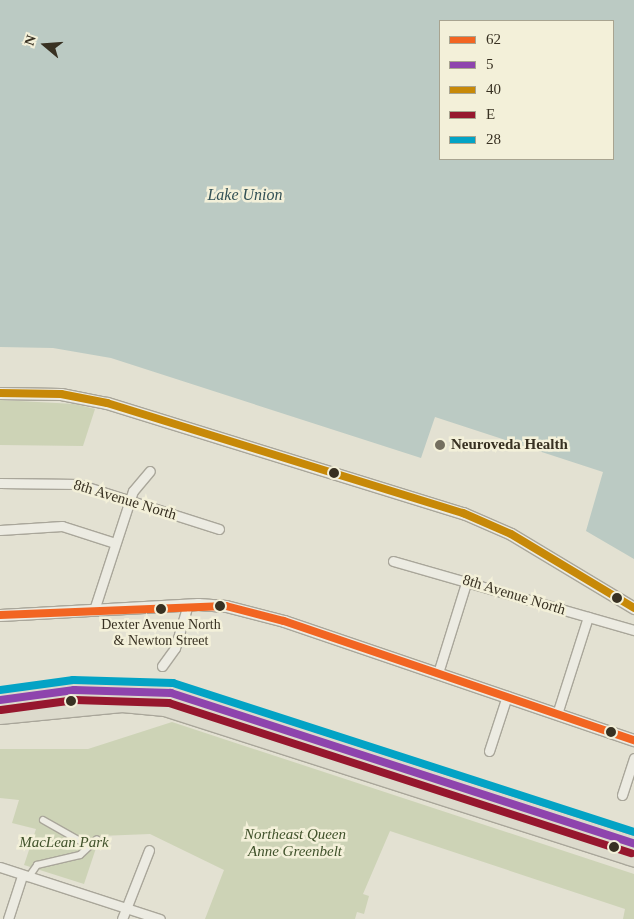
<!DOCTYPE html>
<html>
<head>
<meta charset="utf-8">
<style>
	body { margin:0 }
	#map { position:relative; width:634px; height:919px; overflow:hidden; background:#e3e1d2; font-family:"Times New Roman",serif }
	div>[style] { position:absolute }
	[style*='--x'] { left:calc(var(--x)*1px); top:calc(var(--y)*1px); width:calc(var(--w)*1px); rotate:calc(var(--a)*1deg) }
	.green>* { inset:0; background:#cdd3b6 }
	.water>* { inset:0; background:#bbcac3 }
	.roads { filter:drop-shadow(1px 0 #a9a69a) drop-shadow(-1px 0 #a9a69a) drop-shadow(0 1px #a9a69a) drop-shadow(0 -1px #a9a69a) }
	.pedestrian>* { height:6px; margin:-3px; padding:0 3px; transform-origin:3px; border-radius:3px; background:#ecebe2 }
	.minor>* { height:9px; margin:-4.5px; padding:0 4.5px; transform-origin:4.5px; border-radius:4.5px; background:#ecebe2 }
	.secondary>* { height:11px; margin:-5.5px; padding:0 5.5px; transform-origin:5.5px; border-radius:5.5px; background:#ecebe2 }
	.trunk>* { height:14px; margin:-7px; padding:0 7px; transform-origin:7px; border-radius:7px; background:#dcdacc }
	.bus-1>* { height:8px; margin:-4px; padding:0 4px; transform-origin:4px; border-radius:4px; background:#f26522 }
	.bus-2>* { height:8px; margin:-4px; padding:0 4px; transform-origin:4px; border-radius:4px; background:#8e44ad }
	.bus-3>* { height:8px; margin:-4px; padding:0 4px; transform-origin:4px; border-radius:4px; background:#c78908 }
	.bus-4>* { height:8px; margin:-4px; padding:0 4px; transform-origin:4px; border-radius:4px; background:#96172e }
	.bus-5>* { height:8px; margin:-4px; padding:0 4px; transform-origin:4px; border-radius:4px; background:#03a3c5 }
	.dots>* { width:14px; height:14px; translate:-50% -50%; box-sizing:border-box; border:2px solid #f3f0d9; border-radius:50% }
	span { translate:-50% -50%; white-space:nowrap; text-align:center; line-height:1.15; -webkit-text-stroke:5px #f3f0d9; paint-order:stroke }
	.bus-label { font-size:14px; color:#383122 }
	.poi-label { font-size:15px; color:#383122; font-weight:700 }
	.left { translate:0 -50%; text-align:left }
	.street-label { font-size:15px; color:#383122 }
	.park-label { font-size:15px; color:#40522b; font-style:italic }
	.water-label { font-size:16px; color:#335156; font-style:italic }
	.legend { position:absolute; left:439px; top:20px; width:175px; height:140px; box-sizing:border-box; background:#f3f0d9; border:1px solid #a8a490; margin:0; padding:6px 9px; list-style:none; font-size:15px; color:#383122 }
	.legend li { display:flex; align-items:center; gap:10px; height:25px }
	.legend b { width:25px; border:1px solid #a8a490 }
	.north { position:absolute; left:20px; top:20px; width:50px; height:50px; -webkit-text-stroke:4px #f3f0d9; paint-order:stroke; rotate:288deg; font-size:14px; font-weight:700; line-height:20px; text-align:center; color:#383122 }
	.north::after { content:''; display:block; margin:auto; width:18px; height:22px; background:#383122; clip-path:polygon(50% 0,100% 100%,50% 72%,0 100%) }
</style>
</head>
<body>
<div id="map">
	<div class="green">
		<i style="clip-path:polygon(0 400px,75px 404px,95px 409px,83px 446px,0 445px)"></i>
		<i style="clip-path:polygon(172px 722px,634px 874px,634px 919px,623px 919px,625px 909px,390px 831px,363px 894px,369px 896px,364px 914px,357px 912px,355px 919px,205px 919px,224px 870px,150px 834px,100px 836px,84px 884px,24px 865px,36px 829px,12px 823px,19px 800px,0 798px,0 749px,88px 749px)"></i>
	</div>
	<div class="water">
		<i style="clip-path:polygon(evenodd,0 0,634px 0,634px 559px,586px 531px,603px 472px,435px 417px,421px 458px,111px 358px,53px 348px,0 347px,0 0,440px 21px,613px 21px,613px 159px,440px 159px,440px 21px)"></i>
	</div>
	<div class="roads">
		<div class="pedestrian">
			<i style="--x:43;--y:820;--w:53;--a:29.5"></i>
			<i style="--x:28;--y:878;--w:16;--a:-55"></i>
			<i style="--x:37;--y:865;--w:44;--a:-13.1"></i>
			<i style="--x:80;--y:855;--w:23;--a:-43"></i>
		</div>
		<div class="minor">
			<i style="--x:0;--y:483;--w:78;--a:0.7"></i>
			<i style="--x:78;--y:484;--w:148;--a:17.7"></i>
			<i style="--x:0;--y:530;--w:62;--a:-3.7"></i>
			<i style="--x:62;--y:526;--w:56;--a:17.8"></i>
			<i style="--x:393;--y:561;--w:251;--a:16"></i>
			<i style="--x:94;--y:610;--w:125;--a:-71.9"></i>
			<i style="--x:133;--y:491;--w:26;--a:-50"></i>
			<i style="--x:162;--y:666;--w:22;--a:-54"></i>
			<i style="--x:175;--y:648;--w:46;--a:-73.5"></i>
			<i style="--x:438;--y:673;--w:97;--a:-72.7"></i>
			<i style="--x:557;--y:714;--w:102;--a:-72.3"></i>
			<i style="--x:489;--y:751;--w:58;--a:-71.9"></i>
			<i style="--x:622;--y:795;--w:39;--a:-72"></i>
			<i style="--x:0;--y:867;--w:168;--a:18"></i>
			<i style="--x:8;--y:919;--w:45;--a:-72"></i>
			<i style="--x:122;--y:919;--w:74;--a:-68.6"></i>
		</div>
		<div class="secondary">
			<i style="--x:0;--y:393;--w:61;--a:0.9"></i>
			<i style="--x:61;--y:394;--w:47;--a:11.1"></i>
			<i style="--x:107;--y:403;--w:373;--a:17.2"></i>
			<i style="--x:463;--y:513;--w:52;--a:23.6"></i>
			<i style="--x:511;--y:534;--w:144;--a:31"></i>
			<i style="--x:0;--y:615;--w:198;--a:-3.2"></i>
			<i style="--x:198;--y:604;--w:28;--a:4"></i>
			<i style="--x:226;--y:606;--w:60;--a:14.5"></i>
			<i style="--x:284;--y:621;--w:370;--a:18.8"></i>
		</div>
		<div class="trunk">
			<i style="--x:0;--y:700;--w:75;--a:-7.7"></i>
			<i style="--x:74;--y:690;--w:97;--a:1.8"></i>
			<i style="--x:171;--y:693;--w:487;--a:18"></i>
			<i style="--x:0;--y:717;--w:123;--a:-5.6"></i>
			<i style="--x:122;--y:705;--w:43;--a:5.3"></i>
			<i style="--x:165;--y:709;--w:493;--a:17.8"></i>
		</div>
	</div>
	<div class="bus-1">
		<i style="--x:0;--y:615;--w:226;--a:-2.3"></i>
		<i style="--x:226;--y:606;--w:60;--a:14.5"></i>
		<i style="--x:284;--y:621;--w:370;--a:18.8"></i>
	</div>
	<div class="bus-2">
		<i style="--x:0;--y:700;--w:75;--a:-7.7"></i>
		<i style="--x:74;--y:690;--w:97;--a:1.8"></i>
		<i style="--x:171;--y:693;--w:487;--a:18"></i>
	</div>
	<div class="bus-3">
		<i style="--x:0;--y:393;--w:61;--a:0.9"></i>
		<i style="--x:61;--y:394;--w:47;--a:11.1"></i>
		<i style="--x:107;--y:403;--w:373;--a:17.2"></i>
		<i style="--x:463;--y:513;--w:52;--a:23.6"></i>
		<i style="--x:511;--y:534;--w:144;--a:31"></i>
	</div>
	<div class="bus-4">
		<i style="--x:1;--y:710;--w:75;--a:-7.7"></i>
		<i style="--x:75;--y:700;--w:94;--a:1.8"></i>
		<i style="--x:169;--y:703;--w:486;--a:18"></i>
	</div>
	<div class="bus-5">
		<i style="--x:0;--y:690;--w:74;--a:-7.8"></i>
		<i style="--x:73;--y:680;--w:100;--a:1.7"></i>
		<i style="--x:173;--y:683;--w:484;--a:17.9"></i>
	</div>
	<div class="dots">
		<i style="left:440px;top:445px;background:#746f60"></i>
		<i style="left:334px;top:473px;background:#383122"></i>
		<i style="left:617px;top:598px;background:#383122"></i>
		<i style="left:220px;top:606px;background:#383122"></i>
		<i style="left:161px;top:609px;background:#383122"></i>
		<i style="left:71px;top:701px;background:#383122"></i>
		<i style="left:611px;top:732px;background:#383122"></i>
		<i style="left:614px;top:847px;background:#383122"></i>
	</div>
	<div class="bus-label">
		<span style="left:161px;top:633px">Dexter Avenue North<br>&amp; Newton Street</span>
	</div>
	<div class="poi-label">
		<span class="left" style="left:451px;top:445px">Neuroveda Health</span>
	</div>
	<div class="street-label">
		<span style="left:125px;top:500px;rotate:17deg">8th Avenue North</span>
		<span style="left:514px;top:595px;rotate:17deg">8th Avenue North</span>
	</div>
	<div class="park-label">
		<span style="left:295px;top:843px">Northeast Queen<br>Anne Greenbelt</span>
		<span style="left:64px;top:843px">MacLean Park</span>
	</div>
	<div class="water-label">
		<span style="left:245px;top:195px">Lake Union</span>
	</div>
	<ul class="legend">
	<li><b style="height:6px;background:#f26522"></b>62</li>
	<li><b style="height:6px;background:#8e44ad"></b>5</li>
	<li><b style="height:6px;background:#c78908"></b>40</li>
	<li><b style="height:6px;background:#96172e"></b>E</li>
	<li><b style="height:6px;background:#03a3c5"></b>28</li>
	</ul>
	<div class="north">N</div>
</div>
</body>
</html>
